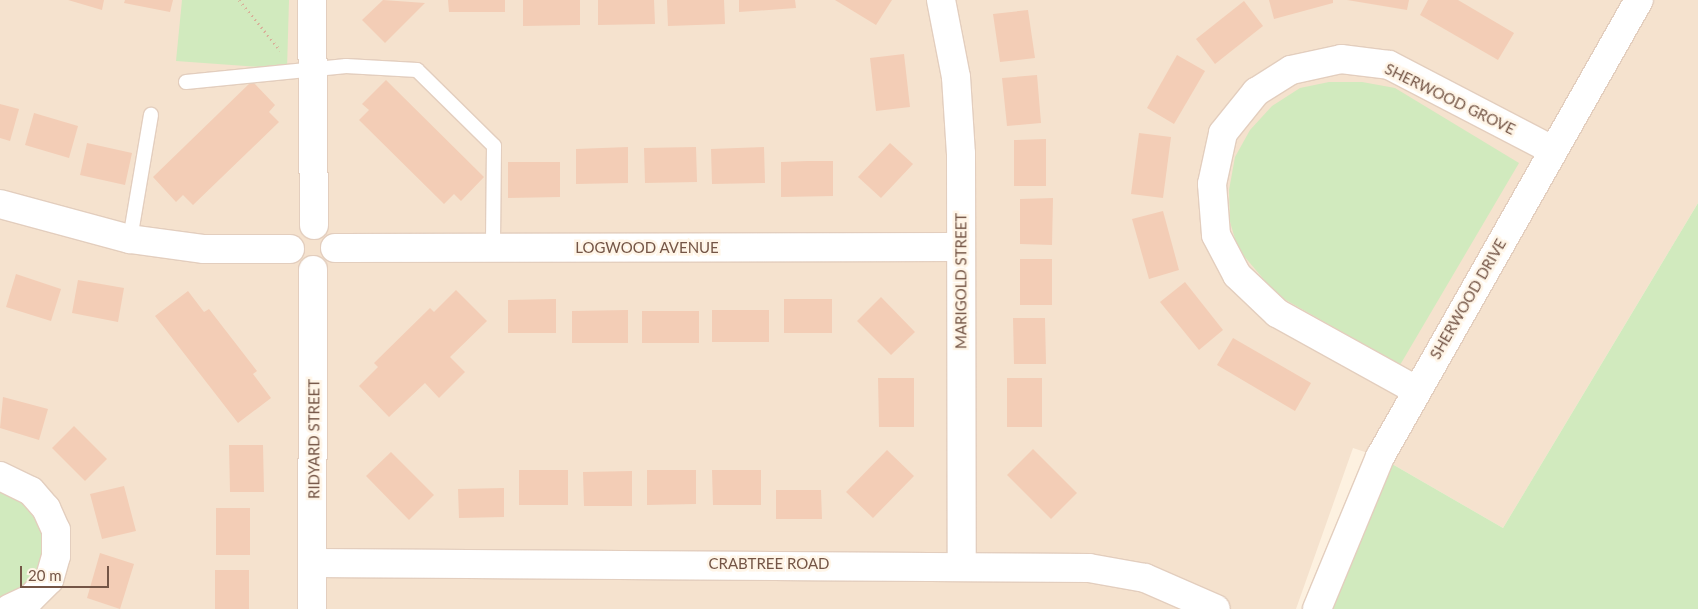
<!DOCTYPE html>
<html>
<head>
<meta charset="utf-8">
<style>
	body { margin:0 }
	#map { position:relative; width:1698px; height:609px; overflow:hidden; background:#fdf1e0; font-family:Lato,sans-serif }
	div>[style] { position:absolute }
	[style*='--x'] { left:calc(var(--x)*1px); top:calc(var(--y)*1px); width:calc(var(--w)*1px); rotate:calc(var(--a)*1deg) }
	.residential>* { inset:0; background:#f5e2ce }
	.green>* { inset:0; background:#d1eabe }
	.building>* { inset:0; background:#f3cdb6 }
	.path>* { height:3px; margin-top:-1.5px; transform-origin:0; background:repeating-linear-gradient(90deg,#d8b09a 0 1px,transparent 0 5px) }
	.roads { filter:drop-shadow(1px 0 #e3cebe) drop-shadow(-1px 0 #e3cebe) drop-shadow(0 1px #e3cebe) drop-shadow(0 -1px #e3cebe) }
	.lane>* { height:14px; margin:-7px; padding:0 7px; transform-origin:7px; border-radius:7px; background:#fff }
	.street>* { height:28px; margin:-14px; padding:0 14px; transform-origin:14px; border-radius:14px; background:#fff }
	span { translate:-50% -50%; white-space:nowrap; text-align:center; line-height:1.15; -webkit-text-stroke:5px #fff5e7; paint-order:stroke }
	.street-label { font-size:15px; color:#745546 }
	.scale { position:absolute; left:20px; top:566px; width:89px; height:22px; box-sizing:border-box; border:2px solid #745546; border-top:0; padding-left:6px; font-size:15px; line-height:18px; white-space:nowrap; color:#745546; -webkit-text-stroke:4px #fff5e7; paint-order:stroke }
</style>
</head>
<body>
<div id="map">
	<div class="residential">
		<i style="clip-path:polygon(0 0,1698px 0,1698px 203px,1503px 528px,1380px 457px,1353px 448px,1296px 609px,0 609px)"></i>
	</div>
	<div class="green">
		<i style="clip-path:polygon(182px 0,289px 0,287px 69px,176px 61px)"></i>
		<i style="clip-path:polygon(1329px 82px,1362px 82px,1395px 88px,1519px 163px,1400px 365px,1277px 295px,1238px 249px,1230px 222px,1229px 190px,1235px 157px,1250px 130px,1272px 106px,1300px 88px)"></i>
		<i style="clip-path:polygon(1698px 203px,1698px 609px,1325px 609px,1380px 457px,1503px 528px)"></i>
		<i style="clip-path:polygon(0 476px,31px 491px,56px 556px,0 609px)"></i>
	</div>
	<div class="building">
		<i style="clip-path:polygon(68px 0,104px 0,102px 10px)"></i>
		<i style="clip-path:polygon(125px 0,173px 0,170px 12px,124px 3px)"></i>
		<i style="clip-path:polygon(383px 0,425px 3px,385px 43px,362px 20px)"></i>
		<i style="clip-path:polygon(448px 0,505px 0,505px 12px,449px 12px)"></i>
		<i style="clip-path:polygon(523px 0,580px 0,580px 25px,523px 26px)"></i>
		<i style="clip-path:polygon(598px 0,654px 0,655px 24px,598px 25px)"></i>
		<i style="clip-path:polygon(667px 0,724px 0,725px 24px,668px 26px)"></i>
		<i style="clip-path:polygon(739px 0,795px 0,796px 8px,739px 12px)"></i>
		<i style="clip-path:polygon(835px 0,892px 0,876px 25px)"></i>
		<i style="clip-path:polygon(1269px 0,1333px 0,1333px 3px,1274px 19px)"></i>
		<i style="clip-path:polygon(1347px 0,1409px 0,1407px 10px)"></i>
		<i style="clip-path:polygon(1428px 0,1458px 0,1514px 33px,1498px 60px,1420px 15px)"></i>
		<i style="clip-path:polygon(1244px 1px,1263px 26px,1215px 64px,1196px 39px)"></i>
		<i style="clip-path:polygon(1028px 10px,1035px 58px,1000px 62px,993px 14px)"></i>
		<i style="clip-path:polygon(904px 54px,910px 107px,876px 111px,870px 58px)"></i>
		<i style="clip-path:polygon(1177px 55px,1205px 71px,1174px 124px,1147px 108px)"></i>
		<i style="clip-path:polygon(1037px 75px,1041px 123px,1007px 126px,1002px 78px)"></i>
		<i style="clip-path:polygon(386px 80px,484px 177px,461px 201px,454px 194px,444px 204px,359px 120px,369px 110px,362px 104px)"></i>
		<i style="clip-path:polygon(252px 81px,275px 105px,269px 112px,279px 122px,193px 205px,183px 195px,176px 202px,153px 177px)"></i>
		<i style="clip-path:polygon(0 104px,19px 109px,10px 141px,0 138px)"></i>
		<i style="clip-path:polygon(34px 113px,78px 126px,69px 158px,25px 145px)"></i>
		<i style="clip-path:polygon(1139px 133px,1171px 137px,1163px 198px,1131px 194px)"></i>
		<i style="clip-path:polygon(1046px 139px,1046px 186px,1014px 186px,1014px 140px)"></i>
		<i style="clip-path:polygon(87px 143px,132px 153px,125px 185px,80px 175px)"></i>
		<i style="clip-path:polygon(890px 143px,913px 164px,881px 198px,858px 177px)"></i>
		<i style="clip-path:polygon(628px 147px,628px 183px,576px 184px,576px 149px)"></i>
		<i style="clip-path:polygon(696px 147px,697px 182px,645px 183px,644px 148px)"></i>
		<i style="clip-path:polygon(764px 147px,765px 183px,712px 184px,711px 149px)"></i>
		<i style="clip-path:polygon(807px 161px,833px 161px,833px 196px,781px 197px,781px 162px)"></i>
		<i style="clip-path:polygon(508px 162px,560px 162px,560px 197px,508px 198px)"></i>
		<i style="clip-path:polygon(1053px 198px,1052px 245px,1020px 244px,1020px 199px)"></i>
		<i style="clip-path:polygon(1163px 211px,1179px 270px,1149px 279px,1132px 219px)"></i>
		<i style="clip-path:polygon(1020px 259px,1052px 259px,1052px 305px,1020px 305px)"></i>
		<i style="clip-path:polygon(16px 274px,61px 289px,51px 321px,6px 307px)"></i>
		<i style="clip-path:polygon(78px 280px,124px 288px,118px 322px,72px 313px)"></i>
		<i style="clip-path:polygon(1185px 282px,1223px 330px,1199px 350px,1160px 302px)"></i>
		<i style="clip-path:polygon(456px 290px,487px 321px,450px 357px,465px 372px,439px 398px,425px 383px,389px 417px,359px 386px,378px 367px,374px 363px,430px 308px,434px 312px)"></i>
		<i style="clip-path:polygon(188px 291px,204px 312px,209px 309px,257px 371px,253px 374px,271px 398px,238px 423px,155px 316px)"></i>
		<i style="clip-path:polygon(881px 297px,915px 332px,891px 355px,857px 321px)"></i>
		<i style="clip-path:polygon(556px 299px,556px 333px,508px 333px,508px 300px)"></i>
		<i style="clip-path:polygon(784px 299px,832px 299px,832px 333px,784px 333px)"></i>
		<i style="clip-path:polygon(628px 310px,628px 343px,572px 343px,572px 311px)"></i>
		<i style="clip-path:polygon(712px 310px,769px 310px,769px 342px,712px 342px)"></i>
		<i style="clip-path:polygon(642px 311px,699px 311px,699px 343px,642px 343px)"></i>
		<i style="clip-path:polygon(1013px 318px,1045px 318px,1046px 364px,1014px 364px)"></i>
		<i style="clip-path:polygon(1233px 338px,1311px 383px,1295px 411px,1217px 365px)"></i>
		<i style="clip-path:polygon(878px 378px,914px 378px,914px 427px,879px 427px)"></i>
		<i style="clip-path:polygon(1007px 378px,1042px 378px,1042px 427px,1007px 427px)"></i>
		<i style="clip-path:polygon(3px 397px,48px 409px,39px 440px,0 428px)"></i>
		<i style="clip-path:polygon(74px 426px,107px 459px,85px 481px,52px 448px)"></i>
		<i style="clip-path:polygon(229px 445px,263px 445px,264px 492px,230px 492px)"></i>
		<i style="clip-path:polygon(1033px 449px,1077px 493px,1051px 519px,1007px 475px)"></i>
		<i style="clip-path:polygon(887px 450px,914px 476px,873px 518px,846px 492px)"></i>
		<i style="clip-path:polygon(391px 452px,434px 495px,409px 520px,366px 476px)"></i>
		<i style="clip-path:polygon(519px 470px,568px 470px,568px 505px,519px 505px)"></i>
		<i style="clip-path:polygon(647px 470px,696px 470px,696px 504px,647px 505px)"></i>
		<i style="clip-path:polygon(712px 470px,761px 470px,761px 505px,713px 505px)"></i>
		<i style="clip-path:polygon(632px 471px,632px 506px,584px 506px,583px 472px)"></i>
		<i style="clip-path:polygon(124px 486px,136px 531px,102px 539px,90px 494px)"></i>
		<i style="clip-path:polygon(504px 488px,504px 517px,459px 518px,458px 489px)"></i>
		<i style="clip-path:polygon(776px 490px,821px 490px,822px 519px,776px 519px)"></i>
		<i style="clip-path:polygon(216px 508px,250px 508px,250px 555px,216px 555px)"></i>
		<i style="clip-path:polygon(100px 553px,134px 564px,120px 609px,87px 598px)"></i>
		<i style="clip-path:polygon(215px 570px,249px 570px,249px 609px,215px 609px)"></i>
	</div>
	<div class="path">
		<i style="--x:239;--y:0;--w:65;--a:50.6"></i>
	</div>
	<div class="roads">
		<div class="lane">
			<i style="--x:186;--y:82;--w:161;--a:-5.7"></i>
			<i style="--x:346;--y:66;--w:71;--a:3.2"></i>
			<i style="--x:417;--y:70;--w:108;--a:44.6"></i>
			<i style="--x:494;--y:146;--w:102;--a:90.6"></i>
			<i style="--x:130;--y:239;--w:126;--a:-80.4"></i>
		</div>
		<div class="street">
			<i style="--x:312;--y:0;--w:225;--a:89.5"></i>
			<i style="--x:941;--y:0;--w:78;--a:79"></i>
			<i style="--x:956;--y:77;--w:77;--a:86.3"></i>
			<i style="--x:961;--y:154;--w:411;--a:89.9"></i>
			<i style="--x:0;--y:204;--w:135;--a:15.1"></i>
			<i style="--x:130;--y:239;--w:75;--a:7.7"></i>
			<i style="--x:204;--y:249;--w:86;--a:0"></i>
			<i style="--x:335;--y:248;--w:625;--a:-0.09"></i>
			<i style="--x:1416;--y:390;--w:159;--a:-151"></i>
			<i style="--x:1277;--y:313;--w:55;--a:-136.5"></i>
			<i style="--x:1237;--y:275;--w:45;--a:-117.7"></i>
			<i style="--x:1216;--y:235;--w:51;--a:-94.5"></i>
			<i style="--x:1212;--y:184;--w:52;--a:-77.8"></i>
			<i style="--x:1223;--y:133;--w:53;--a:-51.2"></i>
			<i style="--x:1256;--y:92;--w:41;--a:-32.2"></i>
			<i style="--x:1291;--y:70;--w:51;--a:-12.4"></i>
			<i style="--x:1341;--y:59;--w:48;--a:7.1"></i>
			<i style="--x:1389;--y:65;--w:184;--a:27.5"></i>
			<i style="--x:0;--y:476;--w:34;--a:26"></i>
			<i style="--x:31;--y:491;--w:23;--a:49"></i>
			<i style="--x:46;--y:508;--w:24;--a:66"></i>
			<i style="--x:56;--y:530;--w:26;--a:90"></i>
			<i style="--x:56;--y:556;--w:25;--a:106"></i>
			<i style="--x:49;--y:580;--w:27;--a:135"></i>
			<i style="--x:30;--y:599;--w:23;--a:155"></i>
			<i style="--x:315;--y:563;--w:774;--a:0.37"></i>
			<i style="--x:1089;--y:568;--w:57;--a:10.1"></i>
			<i style="--x:1145;--y:578;--w:77;--a:23.6"></i>
			<i style="--x:312;--y:609;--w:339;--a:-89.8"></i>
			<i style="--x:1317;--y:609;--w:165;--a:-67.5"></i>
			<i style="--x:1380;--y:457;--w:525;--a:-60.46"></i>
		</div>
	</div>
	<div class="street-label">
		<span style="left:1450px;top:99px;rotate:26deg">SHERWOOD GROVE</span>
		<span style="left:647px;top:248px">LOGWOOD AVENUE</span>
		<span style="left:961px;top:281px;rotate:-90deg">MARIGOLD STREET</span>
		<span style="left:1468px;top:299px;rotate:-60deg">SHERWOOD DRIVE</span>
		<span style="left:314px;top:439px;rotate:-90deg">RIDYARD STREET</span>
		<span style="left:769px;top:564px">CRABTREE ROAD</span>
	</div>
	<div class="scale">20 m</div>
</div>
</body>
</html>
